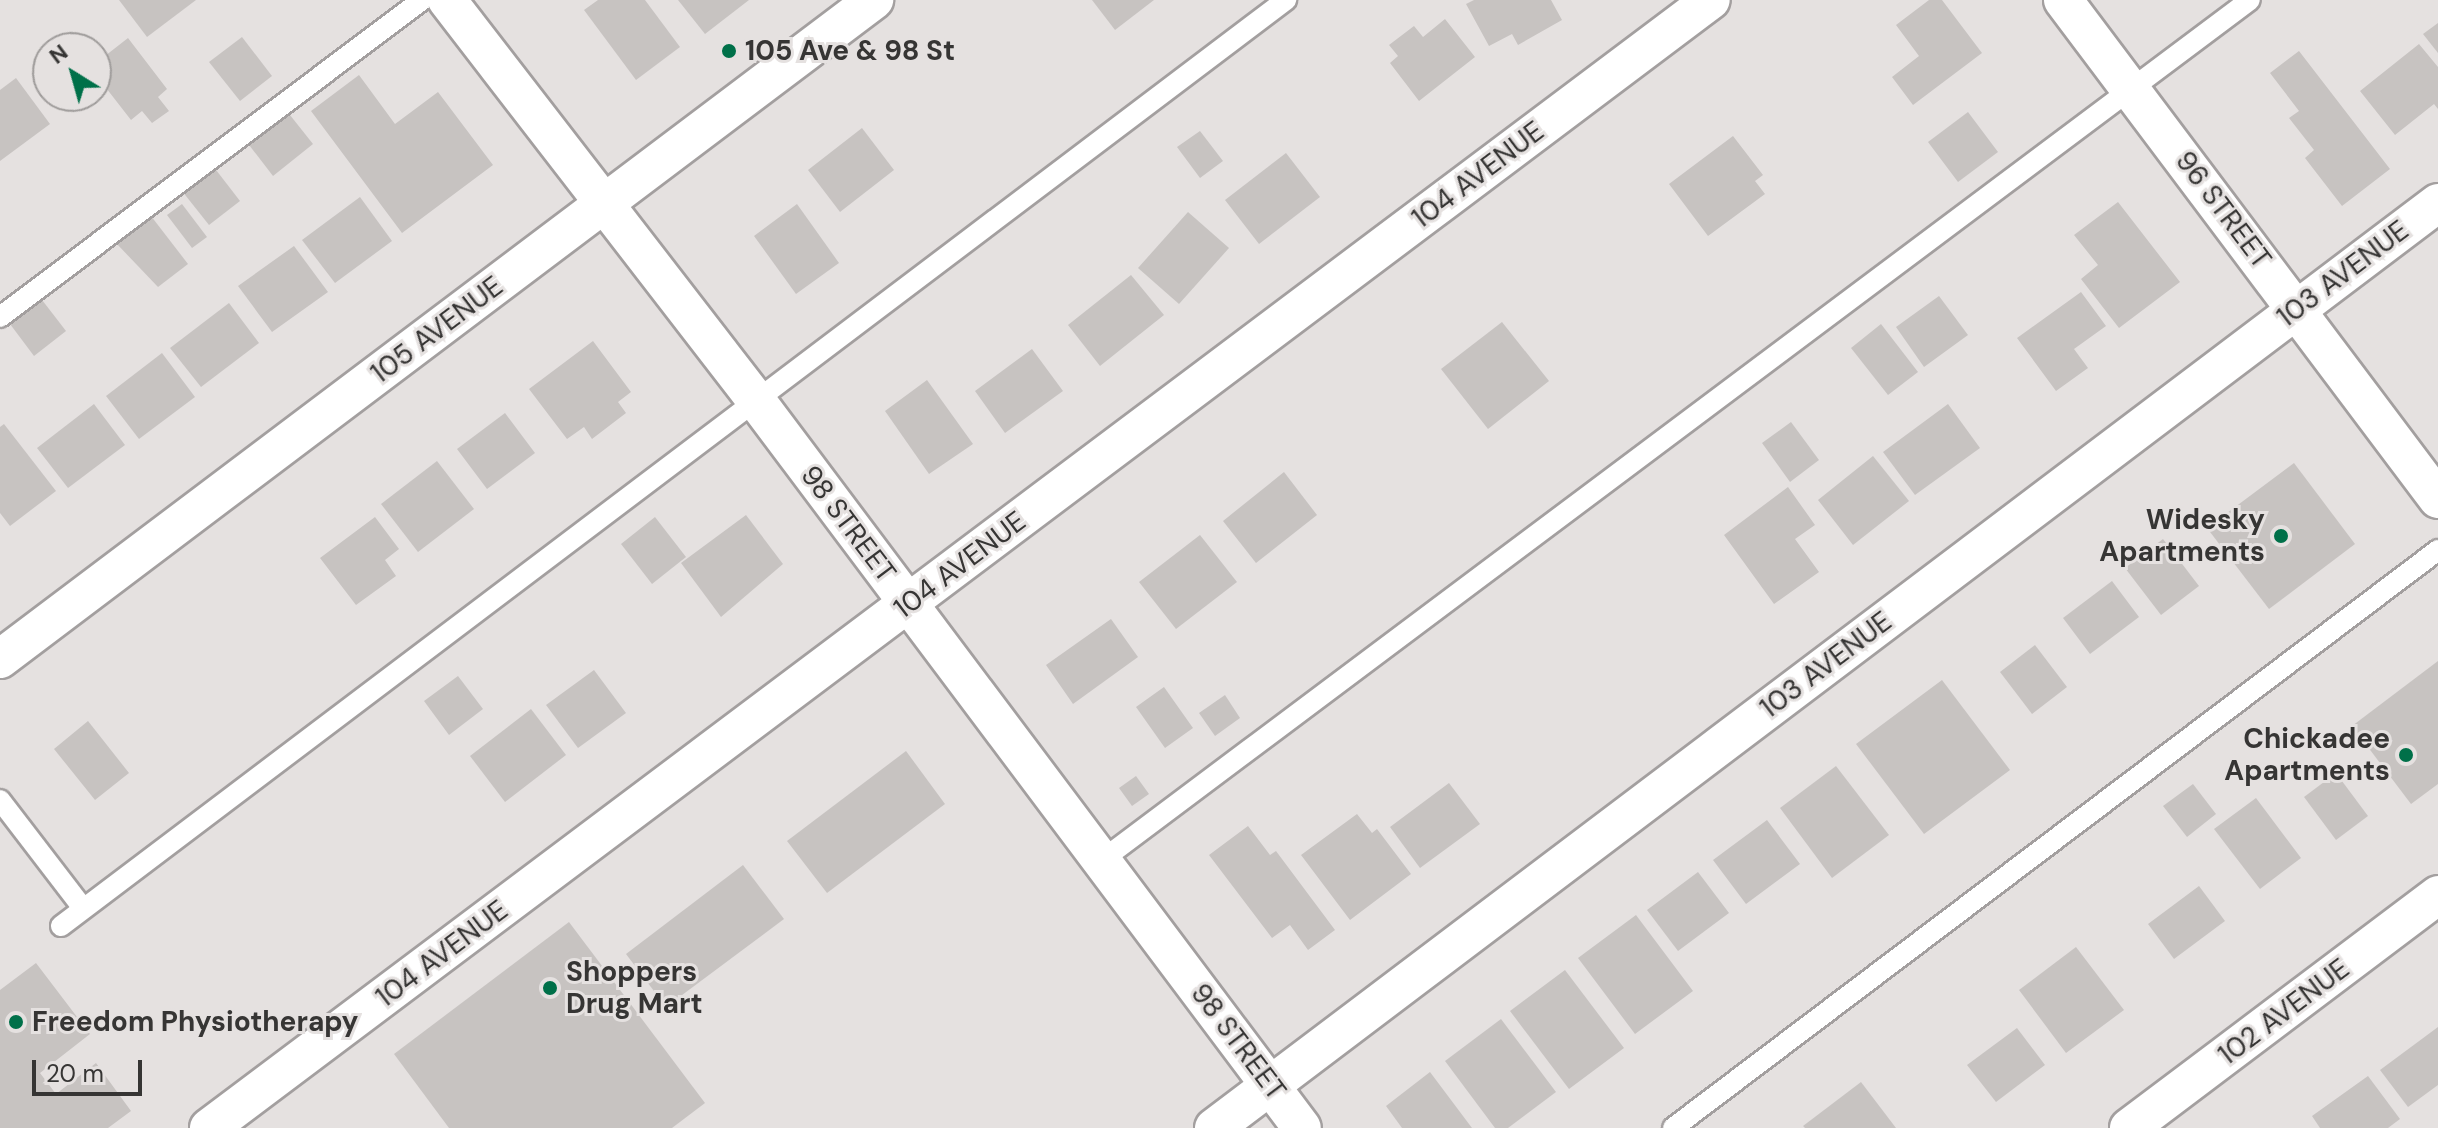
<!DOCTYPE html>
<html>
<head>
<meta charset="utf-8">
<style>
	body { margin:0 }
	#map { position:relative; width:2438px; height:1128px; overflow:hidden; background:#e5e1e0; font-family:"DM Sans",sans-serif }
	div>[style] { position:absolute }
	[style*='--x'] { left:calc(var(--x)*1px); top:calc(var(--y)*1px); width:calc(var(--w)*1px); rotate:calc(var(--a)*1deg) }
	.building>* { inset:0; background:#c7c3c1 }
	.roads { filter:drop-shadow(2px 0 #a39f9f) drop-shadow(-2px 0 #a39f9f) drop-shadow(0 2px #a39f9f) drop-shadow(0 -2px #a39f9f) }
	.lane>* { height:20px; margin:-10px; padding:0 10px; transform-origin:10px; border-radius:10px; background:#fff }
	.street>* { height:38px; margin:-19px; padding:0 19px; transform-origin:19px; border-radius:19px; background:#fff }
	.dots>* { width:22px; height:22px; translate:-50% -50%; box-sizing:border-box; border:4px solid #e5e1e0; border-radius:50% }
	span { translate:-50% -50%; white-space:nowrap; text-align:center; line-height:1.15; -webkit-text-stroke:6px #e5e1e0; paint-order:stroke }
	.poi-label { font-size:28px; color:#363534; font-weight:700 }
	.left { translate:0 -50%; text-align:left }
	.right { translate:-100% -50%; text-align:right }
	.street-label { font-size:28px; color:#363534 }
	.north { position:absolute; left:32px; top:32px; width:80px; height:80px; box-sizing:border-box; background:#e5e1e0; border:2px solid #9f9c9b; border-radius:50%; rotate:323deg; font-size:22px; font-weight:700; line-height:32px; text-align:center; color:#363534 }
	.north::after { content:''; display:block; margin:auto; width:28px; height:36px; background:#007049; clip-path:polygon(50% 0,100% 100%,50% 72%,0 100%) }
	.scale { position:absolute; left:32px; top:1060px; width:110px; height:36px; box-sizing:border-box; border:4px solid #363534; border-top:0; padding-left:10px; font-size:24px; line-height:28px; white-space:nowrap; color:#363534; -webkit-text-stroke:6px #e5e1e0; paint-order:stroke }
</style>
</head>
<body>
<div id="map">
	<div class="building">
		<i style="clip-path:polygon(119px 0,196px 0,147px 37px)"></i>
		<i style="clip-path:polygon(598px 0,645px 0,680px 47px,636px 80px,584px 10px)"></i>
		<i style="clip-path:polygon(678px 0,749px 0,705px 34px)"></i>
		<i style="clip-path:polygon(1092px 0,1154px 0,1115px 30px)"></i>
		<i style="clip-path:polygon(1474px 0,1551px 0,1562px 20px,1518px 45px,1512px 34px,1489px 46px,1466px 4px)"></i>
		<i style="clip-path:polygon(1929px 0,1942px 0,1982px 53px,1913px 105px,1892px 77px,1919px 56px,1896px 25px)"></i>
		<i style="clip-path:polygon(1445px 19px,1475px 57px,1419px 101px,1390px 63px,1398px 56px,1389px 45px,1414px 26px,1423px 37px)"></i>
		<i style="clip-path:polygon(2438px 23px,2438px 53px,2423px 34px)"></i>
		<i style="clip-path:polygon(242px 37px,272px 76px,240px 101px,209px 62px)"></i>
		<i style="clip-path:polygon(128px 38px,167px 89px,158px 97px,169px 111px,152px 123px,142px 111px,131px 120px,96px 75px,96px 63px)"></i>
		<i style="clip-path:polygon(2419px 44px,2438px 67px,2438px 109px,2434px 104px,2395px 135px,2360px 91px)"></i>
		<i style="clip-path:polygon(2299px 51px,2390px 169px,2342px 206px,2305px 158px,2314px 150px,2289px 118px,2299px 111px,2270px 73px)"></i>
		<i style="clip-path:polygon(359px 75px,395px 124px,438px 92px,493px 165px,402px 233px,311px 111px)"></i>
		<i style="clip-path:polygon(16px 78px,50px 124px,0 161px,0 90px)"></i>
		<i style="clip-path:polygon(286px 110px,313px 144px,273px 176px,246px 141px)"></i>
		<i style="clip-path:polygon(1968px 112px,1998px 152px,1958px 182px,1928px 142px)"></i>
		<i style="clip-path:polygon(862px 128px,894px 170px,840px 212px,808px 170px)"></i>
		<i style="clip-path:polygon(1200px 131px,1223px 161px,1200px 178px,1177px 147px)"></i>
		<i style="clip-path:polygon(1733px 136px,1763px 175px,1755px 181px,1765px 194px,1708px 236px,1669px 184px)"></i>
		<i style="clip-path:polygon(1286px 153px,1320px 197px,1259px 244px,1225px 200px)"></i>
		<i style="clip-path:polygon(213px 166px,240px 201px,209px 225px,182px 191px)"></i>
		<i style="clip-path:polygon(360px 197px,392px 241px,335px 283px,302px 240px)"></i>
		<i style="clip-path:polygon(2118px 202px,2180px 282px,2119px 328px,2081px 279px,2098px 265px,2074px 235px)"></i>
		<i style="clip-path:polygon(182px 204px,207px 237px,192px 248px,167px 215px)"></i>
		<i style="clip-path:polygon(797px 204px,839px 263px,796px 294px,754px 236px)"></i>
		<i style="clip-path:polygon(1188px 212px,1229px 248px,1179px 304px,1138px 268px)"></i>
		<i style="clip-path:polygon(151px 216px,188px 264px,158px 287px,116px 243px)"></i>
		<i style="clip-path:polygon(294px 246px,328px 292px,272px 332px,238px 286px)"></i>
		<i style="clip-path:polygon(1131px 275px,1164px 315px,1100px 366px,1068px 325px)"></i>
		<i style="clip-path:polygon(2081px 292px,2106px 326px,2074px 349px,2088px 368px,2056px 391px,2017px 338px)"></i>
		<i style="clip-path:polygon(39px 296px,66px 331px,34px 356px,7px 320px)"></i>
		<i style="clip-path:polygon(1939px 296px,1968px 335px,1924px 367px,1896px 327px)"></i>
		<i style="clip-path:polygon(229px 303px,259px 343px,201px 387px,170px 348px)"></i>
		<i style="clip-path:polygon(1502px 322px,1549px 381px,1488px 429px,1441px 369px)"></i>
		<i style="clip-path:polygon(1881px 324px,1918px 372px,1888px 395px,1851px 348px)"></i>
		<i style="clip-path:polygon(593px 341px,631px 392px,618px 402px,626px 413px,592px 439px,584px 427px,567px 439px,529px 389px)"></i>
		<i style="clip-path:polygon(1032px 349px,1063px 391px,1005px 433px,975px 391px)"></i>
		<i style="clip-path:polygon(162px 353px,195px 397px,139px 439px,106px 396px)"></i>
		<i style="clip-path:polygon(927px 380px,973px 444px,929px 474px,885px 411px)"></i>
		<i style="clip-path:polygon(94px 404px,125px 445px,68px 488px,37px 448px)"></i>
		<i style="clip-path:polygon(1948px 404px,1980px 448px,1915px 495px,1883px 452px)"></i>
		<i style="clip-path:polygon(505px 413px,535px 453px,487px 489px,457px 449px)"></i>
		<i style="clip-path:polygon(1791px 422px,1819px 460px,1790px 482px,1762px 443px)"></i>
		<i style="clip-path:polygon(4px 424px,56px 491px,10px 526px,0 513px,0 427px)"></i>
		<i style="clip-path:polygon(1873px 456px,1909px 501px,1853px 545px,1818px 500px)"></i>
		<i style="clip-path:polygon(437px 461px,474px 509px,418px 552px,381px 504px)"></i>
		<i style="clip-path:polygon(2294px 463px,2355px 544px,2269px 609px,2207px 528px)"></i>
		<i style="clip-path:polygon(1284px 472px,1317px 515px,1256px 563px,1223px 521px)"></i>
		<i style="clip-path:polygon(1788px 487px,1815px 525px,1795px 539px,1819px 572px,1774px 604px,1724px 535px)"></i>
		<i style="clip-path:polygon(746px 515px,783px 564px,721px 617px,681px 563px)"></i>
		<i style="clip-path:polygon(375px 517px,399px 549px,385px 560px,396px 576px,356px 605px,320px 558px)"></i>
		<i style="clip-path:polygon(655px 517px,686px 557px,652px 584px,621px 544px)"></i>
		<i style="clip-path:polygon(1200px 535px,1237px 582px,1176px 629px,1139px 582px)"></i>
		<i style="clip-path:polygon(2163px 539px,2199px 586px,2161px 615px,2125px 568px)"></i>
		<i style="clip-path:polygon(2112px 581px,2139px 617px,2090px 654px,2063px 618px)"></i>
		<i style="clip-path:polygon(1111px 619px,1138px 657px,1073px 704px,1046px 665px)"></i>
		<i style="clip-path:polygon(2035px 645px,2067px 687px,2032px 714px,2000px 672px)"></i>
		<i style="clip-path:polygon(2438px 661px,2438px 784px,2411px 804px,2352px 726px)"></i>
		<i style="clip-path:polygon(594px 670px,626px 713px,578px 748px,546px 705px)"></i>
		<i style="clip-path:polygon(458px 676px,483px 709px,449px 735px,424px 701px)"></i>
		<i style="clip-path:polygon(1942px 680px,2010px 770px,1924px 834px,1856px 744px)"></i>
		<i style="clip-path:polygon(1164px 687px,1193px 728px,1165px 748px,1136px 707px)"></i>
		<i style="clip-path:polygon(1225px 695px,1240px 718px,1215px 736px,1199px 713px)"></i>
		<i style="clip-path:polygon(531px 709px,566px 755px,505px 802px,470px 756px)"></i>
		<i style="clip-path:polygon(88px 721px,129px 773px,95px 800px,54px 749px)"></i>
		<i style="clip-path:polygon(906px 751px,945px 804px,827px 893px,787px 841px)"></i>
		<i style="clip-path:polygon(1836px 766px,1889px 835px,1832px 878px,1780px 808px)"></i>
		<i style="clip-path:polygon(2336px 773px,2368px 816px,2336px 840px,2304px 797px)"></i>
		<i style="clip-path:polygon(1136px 776px,1149px 794px,1132px 806px,1119px 788px)"></i>
		<i style="clip-path:polygon(1449px 783px,1480px 824px,1420px 868px,1390px 827px)"></i>
		<i style="clip-path:polygon(2193px 784px,2216px 814px,2187px 837px,2163px 806px)"></i>
		<i style="clip-path:polygon(2256px 798px,2301px 858px,2260px 889px,2214px 829px)"></i>
		<i style="clip-path:polygon(1357px 814px,1372px 833px,1377px 829px,1411px 874px,1350px 920px,1301px 855px)"></i>
		<i style="clip-path:polygon(1767px 820px,1800px 864px,1746px 904px,1713px 860px)"></i>
		<i style="clip-path:polygon(1248px 826px,1270px 855px,1276px 851px,1335px 930px,1308px 950px,1290px 925px,1272px 938px,1209px 855px)"></i>
		<i style="clip-path:polygon(743px 865px,784px 919px,666px 1007px,626px 954px)"></i>
		<i style="clip-path:polygon(1698px 872px,1729px 913px,1678px 951px,1647px 910px)"></i>
		<i style="clip-path:polygon(2199px 886px,2225px 921px,2174px 959px,2148px 924px)"></i>
		<i style="clip-path:polygon(1636px 915px,1693px 991px,1635px 1034px,1578px 958px)"></i>
		<i style="clip-path:polygon(569px 922px,705px 1103px,672px 1128px,449px 1128px,394px 1054px)"></i>
		<i style="clip-path:polygon(2076px 947px,2124px 1010px,2066px 1053px,2019px 990px)"></i>
		<i style="clip-path:polygon(36px 963px,90px 1034px,40px 1073px,56px 1094px,96px 1063px,131px 1111px,108px 1128px,0 1128px,0 990px)"></i>
		<i style="clip-path:polygon(1565px 970px,1624px 1048px,1569px 1089px,1510px 1011px)"></i>
		<i style="clip-path:polygon(1501px 1019px,1556px 1092px,1508px 1128px,1495px 1128px,1445px 1061px)"></i>
		<i style="clip-path:polygon(2438px 1027px,2438px 1085px,2408px 1107px,2380px 1070px)"></i>
		<i style="clip-path:polygon(2017px 1028px,2045px 1065px,1996px 1102px,1967px 1065px)"></i>
		<i style="clip-path:polygon(1430px 1072px,1472px 1128px,1402px 1128px,1386px 1106px)"></i>
		<i style="clip-path:polygon(2368px 1076px,2400px 1119px,2388px 1128px,2320px 1128px,2312px 1116px)"></i>
		<i style="clip-path:polygon(1861px 1082px,1896px 1128px,1805px 1128px,1803px 1126px)"></i>
	</div>
	<div class="roads">
		<div class="lane">
			<i style="--x:0;--y:317;--w:528;--a:-36.91"></i>
			<i style="--x:0;--y:800;--w:136;--a:52.5"></i>
			<i style="--x:1102;--y:860;--w:1434;--a:-36.84"></i>
			<i style="--x:61;--y:926;--w:1536;--a:-37.09"></i>
			<i style="--x:1673;--y:1128;--w:959;--a:-37.07"></i>
		</div>
		<div class="street">
			<i style="--x:447;--y:0;--w:504;--a:52.33"></i>
			<i style="--x:755;--y:399;--w:911;--a:53.12"></i>
			<i style="--x:2063;--y:0;--w:624;--a:53.08"></i>
			<i style="--x:0;--y:659;--w:1095;--a:-37.02"></i>
			<i style="--x:209;--y:1128;--w:1878;--a:-36.91"></i>
			<i style="--x:1214;--y:1128;--w:1534;--a:-37.08"></i>
			<i style="--x:2129;--y:1128;--w:387;--a:-37"></i>
		</div>
	</div>
	<div class="dots">
		<i style="left:729px;top:51px;background:#007049"></i>
		<i style="left:2281px;top:536px;background:#007049"></i>
		<i style="left:2406px;top:755px;background:#007049"></i>
		<i style="left:550px;top:988px;background:#007049"></i>
		<i style="left:16px;top:1022px;background:#007049"></i>
	</div>
	<div class="poi-label">
		<span class="left" style="left:745px;top:51px">105 Ave &amp; 98 St</span>
		<span class="right" style="left:2265px;top:536px">Widesky<br>Apartments</span>
		<span class="right" style="left:2390px;top:755px">Chickadee<br>Apartments</span>
		<span class="left" style="left:566px;top:988px">Shoppers<br>Drug Mart</span>
		<span class="left" style="left:32px;top:1022px">Freedom Physiotherapy</span>
	</div>
	<div class="street-label">
		<span style="left:1478px;top:175px;rotate:-37deg">104 AVENUE</span>
		<span style="left:2223px;top:210px;rotate:53deg">96 STREET</span>
		<span style="left:2343px;top:274px;rotate:-37deg">103 AVENUE</span>
		<span style="left:437px;top:330px;rotate:-37deg">105 AVENUE</span>
		<span style="left:848px;top:524px;rotate:53deg">98 STREET</span>
		<span style="left:960px;top:565px;rotate:-37deg">104 AVENUE</span>
		<span style="left:1826px;top:665px;rotate:-37deg">103 AVENUE</span>
		<span style="left:442px;top:954px;rotate:-37deg">104 AVENUE</span>
		<span style="left:2284px;top:1012px;rotate:-37deg">102 AVENUE</span>
		<span style="left:1238px;top:1042px;rotate:53deg">98 STREET</span>
	</div>
	<div class="north">N</div>
	<div class="scale">20 m</div>
</div>
</body>
</html>
